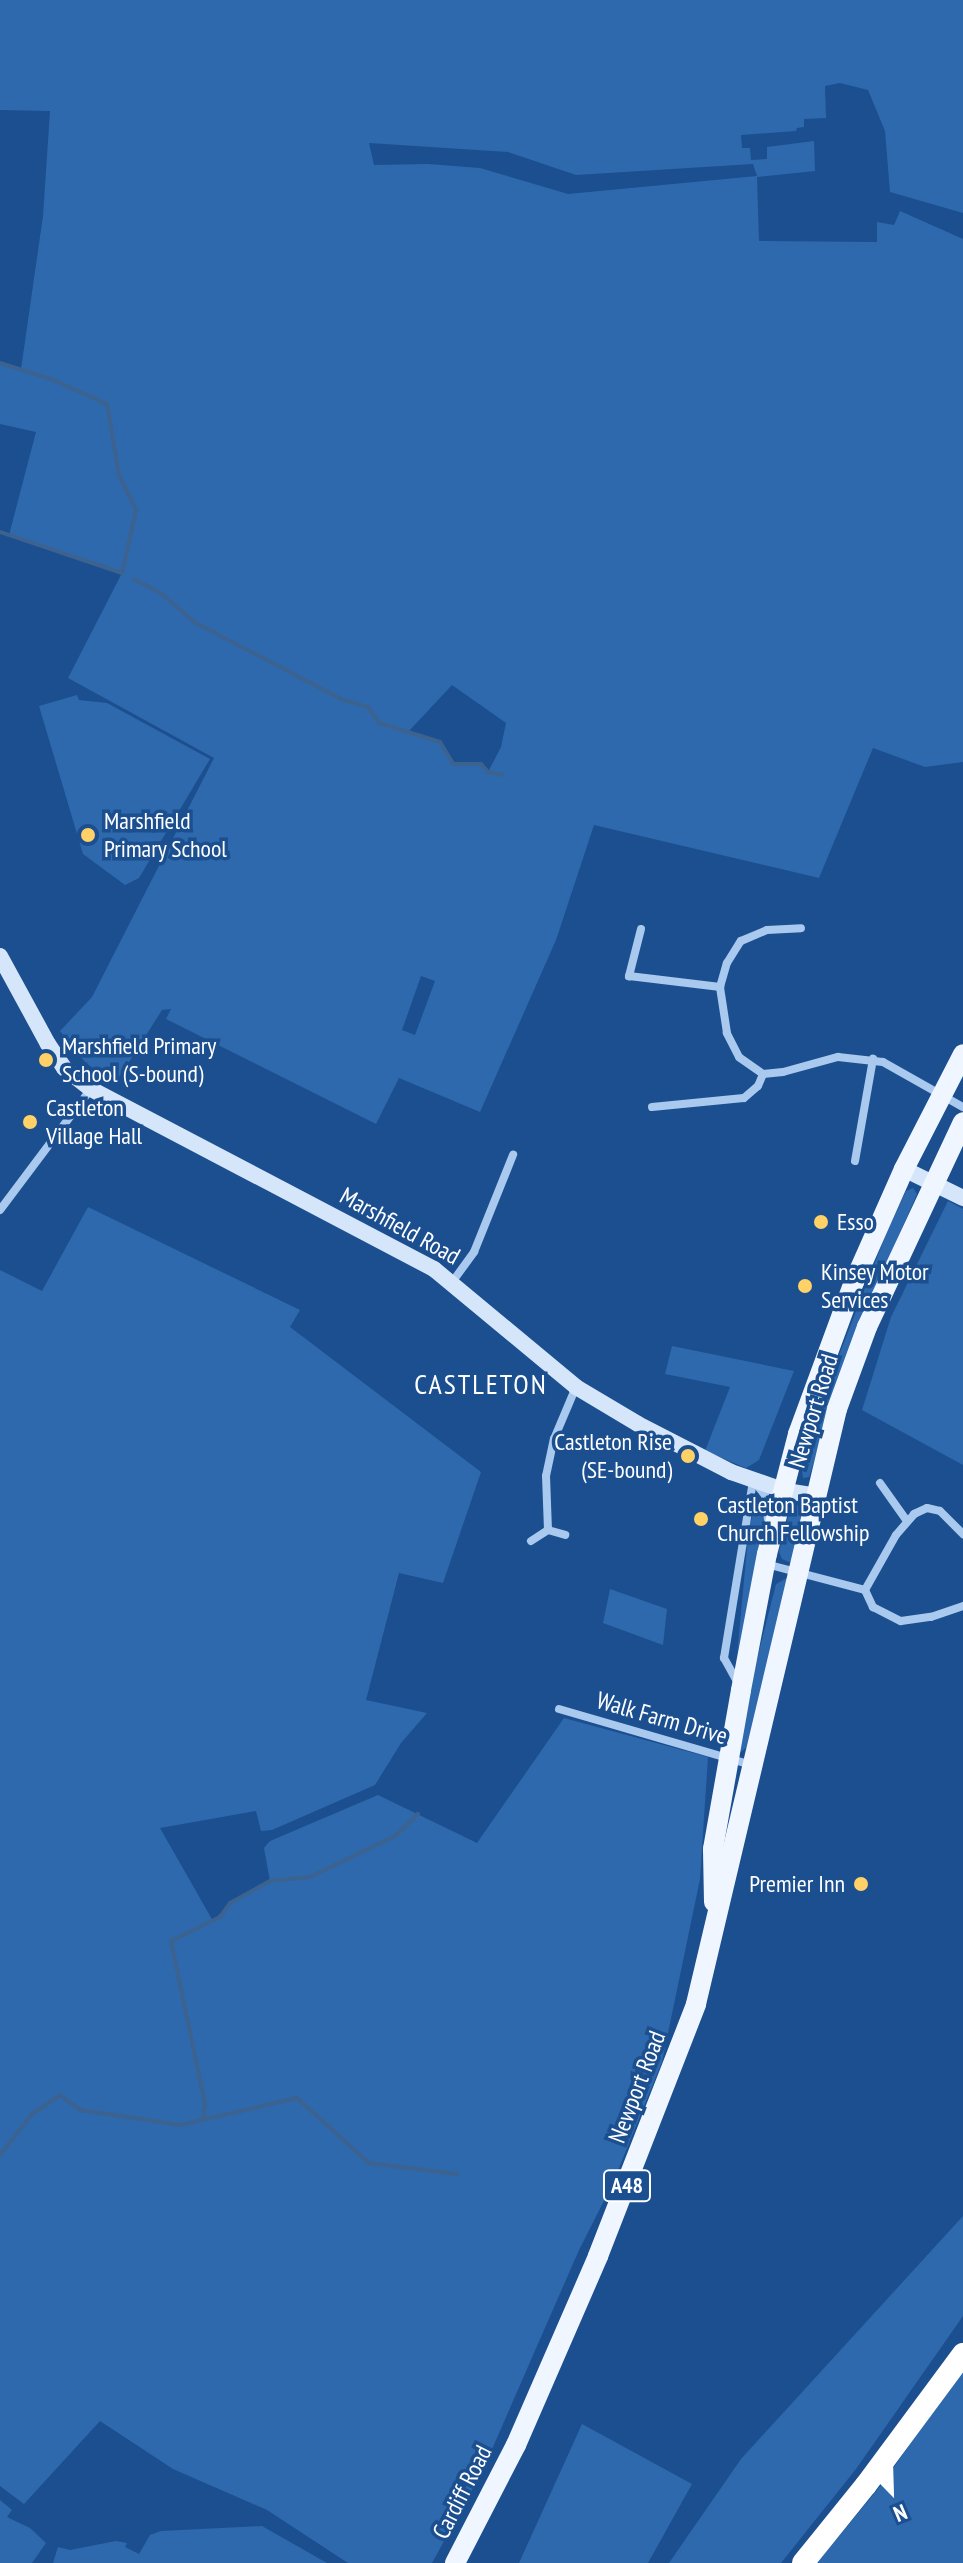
<!DOCTYPE html>
<html>
<head>
<meta charset="utf-8">
<style>
	body { margin:0 }
	#map { position:relative; width:963px; height:2563px; overflow:hidden; background:#1b4f8f; font-family:"PT Sans Narrow",sans-serif }
	div>[style] { position:absolute }
	[style*='--x'] { left:calc(var(--x)*1px); top:calc(var(--y)*1px); width:calc(var(--w)*1px); rotate:calc(var(--a)*1deg) }
	.green>* { inset:0; background:#2e69ad }
	.stream>* { height:4px; margin:-2px; padding:0 2px; transform-origin:2px; border-radius:2px; background:#3c6290 }
	.street>* { height:8px; margin:-4px; padding:0 4px; transform-origin:4px; border-radius:4px; background:#a9c9ee }
	.secondary>* { height:16px; margin:-8px; padding:0 8px; transform-origin:8px; border-radius:8px; background:#d6e6fa }
	.primary>* { height:20px; margin:-10px; padding:0 10px; transform-origin:10px; border-radius:10px; background:#f0f6ff }
	.highway>* { height:22px; margin:-11px; padding:0 11px; transform-origin:11px; border-radius:11px; background:#fff }
	.dots>* { width:22px; height:22px; translate:-50% -50%; box-sizing:border-box; border:4px solid #1b4f8f; border-radius:50% }
	span { translate:-50% -50%; white-space:nowrap; text-align:center; line-height:1.15; -webkit-text-stroke:7px #1b4f8f; paint-order:stroke }
	.shield-label span { padding:2px 6px; background:#1b4f8f; border:2px solid; border-radius:6px; -webkit-text-stroke-width:0 }
	.shield-label { font-size:22px; color:#fff; font-weight:700 }
	.poi-label { font-size:24px; color:#fff }
	.left { translate:0 -50%; text-align:left }
	.right { translate:-100% -50%; text-align:right }
	.street-label { font-size:24px; color:#fff }
	.quarter-label { font-size:28px; color:#fff; letter-spacing:2px }
	.north { position:absolute; left:851px; top:2451px; width:80px; height:80px; -webkit-text-stroke:6px #1b4f8f; paint-order:stroke; rotate:157deg; font-size:22px; font-weight:700; line-height:32px; text-align:center; color:#fff }
	.north::after { content:''; display:block; margin:auto; width:28px; height:36px; background:#fff; clip-path:polygon(50% 0,100% 100%,50% 72%,0 100%) }
</style>
</head>
<body>
<div id="map">
	<div class="green">
		<i style="clip-path:polygon(evenodd,0 0,963px 0,963px 213px,890px 192px,885px 131px,868px 90px,840px 83px,825px 86px,826px 118px,804px 119px,804px 127px,797px 128px,796px 131px,741px 135px,742px 148px,750px 148px,751px 160px,767px 159px,767px 147px,814px 141px,815px 171px,757px 177px,759px 241px,877px 242px,877px 222px,894px 225px,900px 211px,963px 239px,963px 762px,925px 767px,873px 748px,819px 878px,594px 825px,556px 940px,480px 1112px,399px 1078px,376px 1124px,166px 1019px,171px 1009px,162px 1010px,115px 1084px,86px 1063px,60px 1031px,92px 997px,214px 758px,68px 678px,122px 573px,9px 535px,36px 432px,0 424px,0 363px,21px 369px,43px 216px,50px 111px,0 110px,0 0,369px 143px,508px 152px,576px 175px,753px 164px,757px 176px,568px 194px,480px 168px,428px 164px,374px 165px,369px 143px,0 0,452px 685px,506px 723px,501px 747px,488px 772px,481px 764px,454px 764px,440px 742px,408px 732px,452px 685px,0 0,421px 976px,435px 981px,415px 1035px,402px 1030px,421px 976px)"></i>
		<i style="clip-path:polygon(77px 695px,79px 700px,107px 703px,210px 759px,139px 878px,125px 885px,83px 854px,39px 706px)"></i>
		<i style="clip-path:polygon(913px 1188px,917px 1194px,852px 1343px,809px 1477px,803px 1478px,801px 1464px,829px 1381px,886px 1234px,906px 1191px)"></i>
		<i style="clip-path:polygon(948px 1201px,963px 1209px,963px 1465px,862px 1410px,891px 1317px)"></i>
		<i style="clip-path:polygon(88px 1207px,300px 1310px,290px 1327px,481px 1472px,443px 1583px,399px 1573px,366px 1700px,427px 1713px,401px 1743px,375px 1785px,272px 1830px,261px 1831px,256px 1811px,160px 1828px,213px 1921px,230px 1903px,270px 1881px,264px 1848px,270px 1841px,378px 1795px,477px 1843px,564px 1718px,708px 1757px,700px 1879px,662px 2062px,612px 2185px,579px 2250px,482px 2472px,432px 2563px,348px 2563px,267px 2510px,173px 2469px,100px 2421px,24px 2504px,0 2486px,0 1270px,42px 1291px)"></i>
		<i style="clip-path:polygon(672px 1346px,794px 1371px,759px 1460px,746px 1468px,705px 1451px,730px 1387px,665px 1374px)"></i>
		<i style="clip-path:polygon(761px 1502px,765px 1522px,737px 1655px,749px 1527px,755px 1508px)"></i>
		<i style="clip-path:polygon(797px 1505px,804px 1510px,797px 1558px,789px 1562px,782px 1559px,779px 1552px,790px 1509px)"></i>
		<i style="clip-path:polygon(789px 1577px,792px 1584px,746px 1748px,739px 1753px,736px 1742px,776px 1584px)"></i>
		<i style="clip-path:polygon(610px 1589px,667px 1609px,663px 1645px,603px 1623px)"></i>
		<i style="clip-path:polygon(963px 2216px,963px 2316px,856px 2469px,781px 2563px,669px 2563px,741px 2459px)"></i>
		<i style="clip-path:polygon(963px 2369px,963px 2563px,817px 2563px,882px 2484px)"></i>
		<i style="clip-path:polygon(582px 2424px,692px 2484px,648px 2563px,519px 2563px)"></i>
		<i style="clip-path:polygon(0 2500px,12px 2510px,7px 2517px,30px 2528px,46px 2543px,32px 2563px,0 2563px)"></i>
		<i style="clip-path:polygon(262px 2526px,327px 2563px,53px 2563px,58px 2547px,70px 2550px,116px 2541px,127px 2543px,125px 2547px,139px 2554px,150px 2535px,161px 2531px)"></i>
	</div>
	<div class="stream">
		<i style="--x:0;--y:363;--w:53;--a:17.4"></i>
		<i style="--x:51;--y:379;--w:61;--a:24.1"></i>
		<i style="--x:107;--y:404;--w:72;--a:80.4"></i>
		<i style="--x:119;--y:475;--w:39;--a:64"></i>
		<i style="--x:136;--y:510;--w:65;--a:102.5"></i>
		<i style="--x:122;--y:573;--w:129;--a:-161.4"></i>
		<i style="--x:134;--y:579;--w:32;--a:28"></i>
		<i style="--x:162;--y:594;--w:43;--a:41.2"></i>
		<i style="--x:194;--y:622;--w:166;--a:27.6"></i>
		<i style="--x:341;--y:699;--w:28;--a:17"></i>
		<i style="--x:368;--y:707;--w:19;--a:55"></i>
		<i style="--x:379;--y:723;--w:64;--a:17.3"></i>
		<i style="--x:440;--y:742;--w:26;--a:59"></i>
		<i style="--x:453;--y:764;--w:28;--a:0"></i>
		<i style="--x:481;--y:764;--w:11;--a:49"></i>
		<i style="--x:488;--y:772;--w:15;--a:11"></i>
		<i style="--x:203;--y:2119;--w:15;--a:-82"></i>
		<i style="--x:205;--y:2104;--w:167;--a:-101.8"></i>
		<i style="--x:171;--y:1941;--w:55;--a:-26.1"></i>
		<i style="--x:220;--y:1917;--w:17;--a:-54"></i>
		<i style="--x:230;--y:1903;--w:46;--a:-28.8"></i>
		<i style="--x:270;--y:1881;--w:40;--a:-5.7"></i>
		<i style="--x:310;--y:1877;--w:94;--a:-25.8"></i>
		<i style="--x:395;--y:1836;--w:32;--a:-44"></i>
		<i style="--x:0;--y:2155;--w:52;--a:-52"></i>
		<i style="--x:32;--y:2114;--w:34;--a:-34"></i>
		<i style="--x:60;--y:2095;--w:26;--a:36"></i>
		<i style="--x:81;--y:2110;--w:100;--a:8.6"></i>
		<i style="--x:180;--y:2125;--w:120;--a:-13"></i>
		<i style="--x:297;--y:2098;--w:97;--a:42.1"></i>
		<i style="--x:369;--y:2163;--w:89;--a:7.1"></i>
	</div>
	<div class="street">
		<i style="--x:641;--y:929;--w:49;--a:104.3"></i>
		<i style="--x:629;--y:976;--w:92;--a:6.9"></i>
		<i style="--x:763;--y:1074;--w:29;--a:-145"></i>
		<i style="--x:739;--y:1057;--w:27;--a:-117"></i>
		<i style="--x:727;--y:1033;--w:47;--a:-98.7"></i>
		<i style="--x:720;--y:987;--w:25;--a:-74"></i>
		<i style="--x:727;--y:963;--w:26;--a:-58"></i>
		<i style="--x:741;--y:941;--w:28;--a:-23"></i>
		<i style="--x:767;--y:930;--w:34;--a:-3"></i>
		<i style="--x:652;--y:1107;--w:92;--a:-5.6"></i>
		<i style="--x:744;--y:1098;--w:18;--a:-41"></i>
		<i style="--x:758;--y:1086;--w:13;--a:-67"></i>
		<i style="--x:763;--y:1074;--w:20;--a:-6"></i>
		<i style="--x:783;--y:1072;--w:57;--a:-15.3"></i>
		<i style="--x:838;--y:1057;--w:45;--a:6.3"></i>
		<i style="--x:883;--y:1062;--w:92;--a:29.4"></i>
		<i style="--x:855;--y:1161;--w:104;--a:-80"></i>
		<i style="--x:0;--y:1210;--w:151;--a:-53.1"></i>
		<i style="--x:453;--y:1281;--w:36;--a:-54"></i>
		<i style="--x:474;--y:1252;--w:105;--a:-68.1"></i>
		<i style="--x:880;--y:1483;--w:47;--a:54.6"></i>
		<i style="--x:756;--y:1484;--w:14;--a:51"></i>
		<i style="--x:765;--y:1495;--w:24;--a:83"></i>
		<i style="--x:548;--y:1530;--w:18;--a:16"></i>
		<i style="--x:531;--y:1541;--w:20;--a:-33"></i>
		<i style="--x:548;--y:1530;--w:54;--a:-92.1"></i>
		<i style="--x:546;--y:1476;--w:38;--a:-78"></i>
		<i style="--x:554;--y:1439;--w:56;--a:-67.1"></i>
		<i style="--x:766;--y:1564;--w:102;--a:14.7"></i>
		<i style="--x:865;--y:1590;--w:19;--a:65"></i>
		<i style="--x:873;--y:1607;--w:31;--a:27"></i>
		<i style="--x:901;--y:1621;--w:30;--a:-8"></i>
		<i style="--x:931;--y:1617;--w:34;--a:-19"></i>
		<i style="--x:865;--y:1590;--w:63;--a:-60.6"></i>
		<i style="--x:896;--y:1535;--w:28;--a:-49"></i>
		<i style="--x:914;--y:1514;--w:14;--a:-25"></i>
		<i style="--x:927;--y:1508;--w:13;--a:13"></i>
		<i style="--x:940;--y:1511;--w:33;--a:45"></i>
		<i style="--x:739;--y:1685;--w:31;--a:-119"></i>
		<i style="--x:724;--y:1658;--w:180;--a:-80.7"></i>
		<i style="--x:559;--y:1709;--w:201;--a:16.2"></i>
	</div>
	<div class="secondary">
		<i style="--x:0;--y:956;--w:100;--a:61.4"></i>
		<i style="--x:48;--y:1044;--w:29;--a:56"></i>
		<i style="--x:64;--y:1068;--w:34;--a:38"></i>
		<i style="--x:91;--y:1089;--w:387;--a:27.7"></i>
		<i style="--x:434;--y:1269;--w:185;--a:39.7"></i>
		<i style="--x:576;--y:1387;--w:72;--a:30.8"></i>
		<i style="--x:638;--y:1424;--w:105;--a:27.3"></i>
		<i style="--x:731;--y:1472;--w:58;--a:19.1"></i>
		<i style="--x:786;--y:1491;--w:30;--a:9"></i>
		<i style="--x:904;--y:1169;--w:66;--a:26.2"></i>
	</div>
	<div class="primary">
		<i style="--x:714;--y:1902;--w:53;--a:-91.1"></i>
		<i style="--x:713;--y:1849;--w:161;--a:-80"></i>
		<i style="--x:741;--y:1690;--w:138;--a:-79.2"></i>
		<i style="--x:767;--y:1554;--w:124;--a:-75.5"></i>
		<i style="--x:798;--y:1434;--w:162;--a:-69.8"></i>
		<i style="--x:854;--y:1282;--w:124;--a:-66.1"></i>
		<i style="--x:904;--y:1169;--w:129;--a:-62.8"></i>
		<i style="--x:455;--y:2563;--w:133;--a:-62.7"></i>
		<i style="--x:516;--y:2445;--w:206;--a:-66.5"></i>
		<i style="--x:598;--y:2256;--w:270;--a:-68.7"></i>
		<i style="--x:696;--y:2004;--w:611;--a:-76.67"></i>
		<i style="--x:837;--y:1409;--w:87;--a:-69.9"></i>
		<i style="--x:867;--y:1327;--w:226;--a:-64.9"></i>
	</div>
	<div class="highway">
		<i style="--x:803;--y:2563;--w:100;--a:-51.1"></i>
		<i style="--x:866;--y:2485;--w:163;--a:-53.5"></i>
	</div>
	<div class="dots">
		<i style="left:88px;top:835px;background:#ffd166"></i>
		<i style="left:46px;top:1060px;background:#ffd166"></i>
		<i style="left:30px;top:1122px;background:#ffd166"></i>
		<i style="left:821px;top:1222px;background:#ffd166"></i>
		<i style="left:805px;top:1286px;background:#ffd166"></i>
		<i style="left:688px;top:1456px;background:#ffd166"></i>
		<i style="left:701px;top:1519px;background:#ffd166"></i>
		<i style="left:861px;top:1884px;background:#ffd166"></i>
	</div>
	<div class="shield-label">
		<span style="left:627px;top:2186px">A48</span>
	</div>
	<div class="poi-label">
		<span class="left" style="left:104px;top:835px">Marshfield<br>Primary School</span>
		<span class="left" style="left:62px;top:1060px">Marshfield Primary<br>School (S-bound)</span>
		<span class="left" style="left:46px;top:1122px">Castleton<br>Village Hall</span>
		<span class="left" style="left:837px;top:1222px">Esso</span>
		<span class="left" style="left:821px;top:1286px">Kinsey Motor<br>Services</span>
		<span class="right" style="left:672px;top:1456px">Castleton Rise<br>(SE-bound)</span>
		<span class="left" style="left:717px;top:1519px">Castleton Baptist<br>Church Fellowship</span>
		<span class="right" style="left:845px;top:1884px">Premier Inn</span>
	</div>
	<div class="street-label">
		<span style="left:400px;top:1226px;rotate:29deg">Marshfield Road</span>
		<span style="left:813px;top:1411px;rotate:-73deg">Newport Road</span>
		<span style="left:662px;top:1718px;rotate:16deg">Walk Farm Drive</span>
		<span style="left:637px;top:2087px;rotate:-69deg">Newport Road</span>
		<span style="left:462px;top:2492px;rotate:-63deg">Cardiff Road</span>
	</div>
	<div class="quarter-label">
		<span style="left:481px;top:1384px">CASTLETON</span>
	</div>
	<div class="north">N</div>
</div>
</body>
</html>
